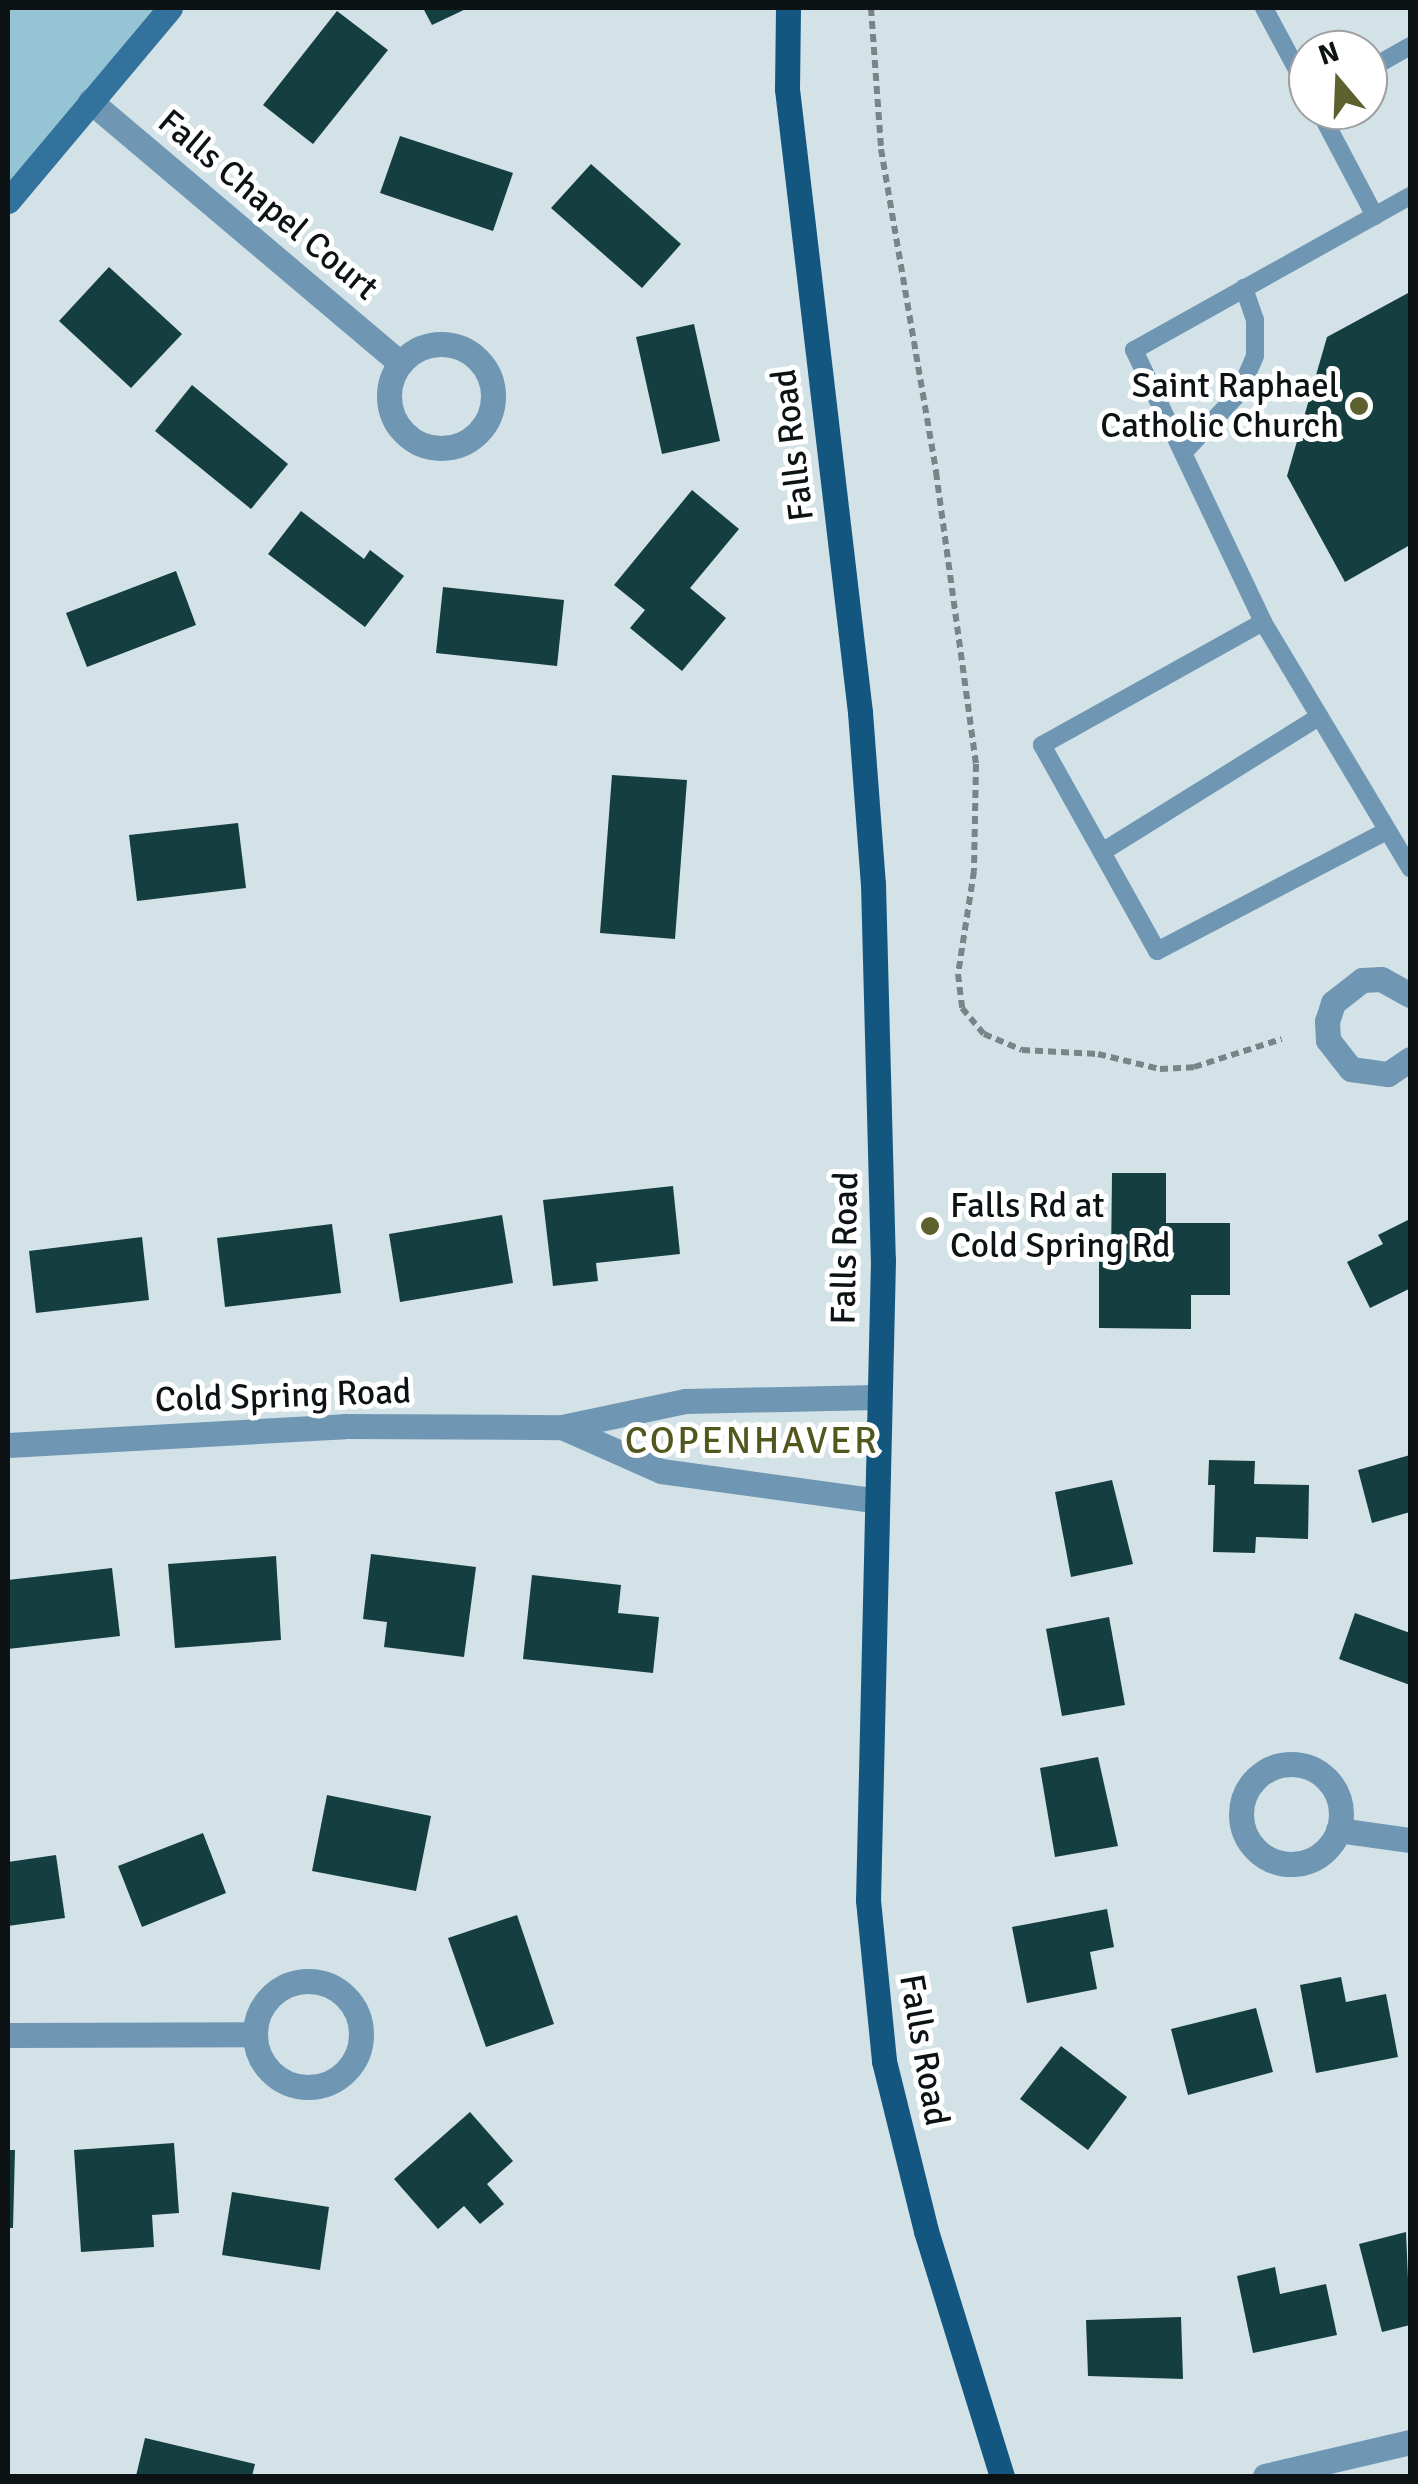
<!DOCTYPE html>
<html>
<head>
<meta charset="utf-8">
<style>
	body { margin:0 }
	#map { position:relative; width:1418px; height:2484px; overflow:hidden; background:#d2e2e7; font-family:Signika,sans-serif }
	div>[style] { position:absolute }
	[style*='--x'] { left:calc(var(--x)*1px); top:calc(var(--y)*1px); width:calc(var(--w)*1px); rotate:calc(var(--a)*1deg) }
	.green>* { inset:0; background:#95c4d4 }
	.building>* { inset:0; background:#153e40 }
	.path>* { height:6px; margin-top:-3px; transform-origin:0; background:repeating-linear-gradient(90deg,#798488 0 8px,transparent 0 13px) }
	.lane>* { height:18px; margin:-9px; padding:0 9px; transform-origin:9px; border-radius:9px; background:#6f96b3 }
	.street>* { height:25px; margin:-12.5px; padding:0 12.5px; transform-origin:12.5px; border-radius:12.5px; background:#6f96b3 }
	.street>.ring { margin:-12.5px; padding:0; box-sizing:content-box; background:none; border:25px solid #6f96b3; border-radius:50% }
	.secondary>* { height:25px; margin:-12.5px; padding:0 12.5px; transform-origin:12.5px; border-radius:12.5px; background:#33729c }
	.primary>* { height:25px; margin:-12.5px; padding:0 12.5px; transform-origin:12.5px; border-radius:12.5px; background:#135780 }
	.dots>* { width:28px; height:28px; translate:-50% -50%; box-sizing:border-box; border:5px solid #fff; border-radius:50% }
	span { translate:-50% -50%; white-space:nowrap; text-align:center; line-height:1.15; -webkit-text-stroke:10px #fff; paint-order:stroke }
	.street-label { font-size:35px; color:#0d1214 }
	.poi-label { font-size:35px; color:#0d1214 }
	.right { translate:-100% -50%; text-align:right }
	.left { translate:0 -50%; text-align:left }
	.neighbourhood-label { font-size:38px; color:#52571d; letter-spacing:2.5px }
	.frame { position:absolute; inset:0; border:10px solid #0d1214; pointer-events:none }
	.north { position:absolute; left:1288px; top:30px; width:100px; height:100px; box-sizing:border-box; background:#fff; border:2px solid #9ea0a1; border-radius:50%; rotate:341deg; font-size:28px; font-weight:700; line-height:40px; text-align:center; color:#0d1214 }
	.north::after { content:''; display:block; margin:auto; width:35px; height:45px; background:#5c612e; clip-path:polygon(50% 0,100% 100%,50% 72%,0 100%) }
</style>
</head>
<body>
<div id="map">
	<div class="green">
		<i style="clip-path:polygon(8px 8px,170px 8px,8px 201px)"></i>
	</div>
	<div class="building">
		<i style="clip-path:polygon(423px 8px,468px 8px,432px 25px)"></i>
		<i style="clip-path:polygon(337px 11px,388px 50px,313px 144px,263px 105px)"></i>
		<i style="clip-path:polygon(400px 136px,513px 173px,493px 231px,380px 193px)"></i>
		<i style="clip-path:polygon(591px 164px,681px 244px,642px 288px,551px 208px)"></i>
		<i style="clip-path:polygon(109px 267px,182px 334px,131px 388px,59px 321px)"></i>
		<i style="clip-path:polygon(1410px 292px,1410px 545px,1345px 582px,1287px 476px,1327px 337px)"></i>
		<i style="clip-path:polygon(694px 324px,720px 441px,662px 454px,636px 337px)"></i>
		<i style="clip-path:polygon(192px 385px,288px 464px,251px 509px,155px 431px)"></i>
		<i style="clip-path:polygon(692px 490px,739px 529px,690px 588px,726px 618px,682px 671px,630px 628px,645px 610px,614px 585px)"></i>
		<i style="clip-path:polygon(301px 511px,364px 559px,370px 550px,404px 576px,365px 627px,268px 554px)"></i>
		<i style="clip-path:polygon(176px 571px,196px 625px,87px 667px,66px 613px)"></i>
		<i style="clip-path:polygon(443px 587px,564px 600px,557px 666px,436px 653px)"></i>
		<i style="clip-path:polygon(612px 775px,687px 780px,675px 939px,600px 933px)"></i>
		<i style="clip-path:polygon(238px 823px,246px 888px,137px 901px,129px 835px)"></i>
		<i style="clip-path:polygon(1112px 1173px,1166px 1173px,1166px 1223px,1230px 1223px,1230px 1295px,1191px 1295px,1191px 1329px,1099px 1328px,1099px 1261px,1111px 1261px)"></i>
		<i style="clip-path:polygon(673px 1186px,680px 1254px,596px 1263px,598px 1281px,553px 1286px,543px 1200px)"></i>
		<i style="clip-path:polygon(502px 1215px,513px 1283px,400px 1302px,389px 1234px)"></i>
		<i style="clip-path:polygon(1410px 1219px,1409px 1289px,1370px 1308px,1347px 1262px,1383px 1244px,1378px 1235px)"></i>
		<i style="clip-path:polygon(332px 1224px,341px 1293px,225px 1307px,217px 1238px)"></i>
		<i style="clip-path:polygon(142px 1237px,149px 1300px,36px 1313px,29px 1251px)"></i>
		<i style="clip-path:polygon(1410px 1455px,1410px 1512px,1372px 1523px,1358px 1470px)"></i>
		<i style="clip-path:polygon(1209px 1460px,1255px 1461px,1254px 1484px,1309px 1485px,1308px 1539px,1256px 1537px,1255px 1553px,1213px 1552px,1215px 1485px,1208px 1485px)"></i>
		<i style="clip-path:polygon(1112px 1480px,1133px 1564px,1071px 1577px,1055px 1492px)"></i>
		<i style="clip-path:polygon(371px 1554px,476px 1567px,464px 1657px,384px 1647px,387px 1622px,363px 1619px)"></i>
		<i style="clip-path:polygon(276px 1556px,281px 1640px,175px 1648px,168px 1564px)"></i>
		<i style="clip-path:polygon(112px 1568px,120px 1636px,8px 1649px,8px 1580px)"></i>
		<i style="clip-path:polygon(532px 1575px,621px 1585px,618px 1613px,659px 1617px,653px 1673px,523px 1659px)"></i>
		<i style="clip-path:polygon(1355px 1613px,1410px 1633px,1410px 1685px,1339px 1659px)"></i>
		<i style="clip-path:polygon(1109px 1617px,1125px 1705px,1062px 1716px,1046px 1629px)"></i>
		<i style="clip-path:polygon(1098px 1757px,1118px 1846px,1055px 1857px,1040px 1768px)"></i>
		<i style="clip-path:polygon(327px 1795px,431px 1816px,416px 1891px,312px 1871px)"></i>
		<i style="clip-path:polygon(203px 1833px,226px 1893px,142px 1927px,118px 1866px)"></i>
		<i style="clip-path:polygon(56px 1855px,65px 1918px,8px 1926px,8px 1862px)"></i>
		<i style="clip-path:polygon(1107px 1909px,1114px 1947px,1090px 1952px,1097px 1989px,1027px 2003px,1012px 1927px)"></i>
		<i style="clip-path:polygon(517px 1915px,554px 2024px,486px 2047px,448px 1938px)"></i>
		<i style="clip-path:polygon(1341px 1977px,1346px 2002px,1386px 1994px,1398px 2057px,1316px 2073px,1300px 1985px)"></i>
		<i style="clip-path:polygon(1256px 2008px,1273px 2072px,1188px 2095px,1171px 2029px)"></i>
		<i style="clip-path:polygon(1061px 2046px,1127px 2097px,1088px 2150px,1020px 2099px)"></i>
		<i style="clip-path:polygon(470px 2112px,513px 2161px,487px 2184px,504px 2204px,480px 2224px,464px 2206px,438px 2229px,394px 2179px)"></i>
		<i style="clip-path:polygon(174px 2143px,179px 2213px,152px 2215px,154px 2247px,81px 2252px,74px 2150px)"></i>
		<i style="clip-path:polygon(8px 2150px,15px 2150px,13px 2228px,8px 2228px)"></i>
		<i style="clip-path:polygon(232px 2192px,329px 2207px,320px 2270px,222px 2255px)"></i>
		<i style="clip-path:polygon(1406px 2232px,1410px 2325px,1382px 2332px,1359px 2244px)"></i>
		<i style="clip-path:polygon(1275px 2267px,1280px 2294px,1326px 2284px,1337px 2335px,1253px 2353px,1237px 2276px)"></i>
		<i style="clip-path:polygon(1181px 2317px,1183px 2379px,1088px 2376px,1086px 2320px)"></i>
		<i style="clip-path:polygon(145px 2438px,255px 2464px,252px 2476px,136px 2476px)"></i>
	</div>
	<div class="path">
		<i style="--x:871;--y:8;--w:141;--a:85.9"></i>
		<i style="--x:881;--y:149;--w:328;--a:80.3"></i>
		<i style="--x:936;--y:472;--w:295;--a:82.2"></i>
		<i style="--x:976;--y:764;--w:107;--a:91.1"></i>
		<i style="--x:974;--y:871;--w:104;--a:98.8"></i>
		<i style="--x:958;--y:974;--w:34;--a:83"></i>
		<i style="--x:962;--y:1008;--w:34;--a:50"></i>
		<i style="--x:984;--y:1034;--w:41;--a:22.8"></i>
		<i style="--x:1022;--y:1050;--w:76;--a:3"></i>
		<i style="--x:1098;--y:1054;--w:64;--a:13.6"></i>
		<i style="--x:1160;--y:1069;--w:34;--a:-3"></i>
		<i style="--x:1194;--y:1067;--w:92;--a:-17.7"></i>
	</div>
	<div class="lane">
		<i style="--x:1264;--y:8;--w:93;--a:61.8"></i>
		<i style="--x:1368;--y:70;--w:48;--a:-29.7"></i>
		<i style="--x:1319;--y:110;--w:120;--a:62.2"></i>
		<i style="--x:1410;--y:196;--w:316;--a:150.8"></i>
		<i style="--x:1134;--y:350;--w:301;--a:64.6"></i>
		<i style="--x:1263;--y:622;--w:287;--a:59.1"></i>
		<i style="--x:1183;--y:453;--w:82;--a:-47"></i>
		<i style="--x:1239;--y:393;--w:40;--a:-66.6"></i>
		<i style="--x:1255;--y:356;--w:36;--a:-90"></i>
		<i style="--x:1255;--y:320;--w:34;--a:-109"></i>
		<i style="--x:1263;--y:622;--w:253;--a:150.9"></i>
		<i style="--x:1042;--y:745;--w:236;--a:60.8"></i>
		<i style="--x:1157;--y:951;--w:259;--a:-27.6"></i>
		<i style="--x:1102;--y:852;--w:256;--a:-31.9"></i>
	</div>
	<div class="street">
		<i style="--x:90;--y:101;--w:406;--a:40.2"></i>
		<i class="ring" style="left:389px;top:344px;width:79px;height:79px"></i>
		<i style="--x:1410;--y:995;--w:33;--a:-151"></i>
		<i style="--x:1381;--y:979;--w:19;--a:177"></i>
		<i style="--x:1362;--y:980;--w:37;--a:142"></i>
		<i style="--x:1333;--y:1003;--w:19;--a:108"></i>
		<i style="--x:1327;--y:1021;--w:19;--a:87"></i>
		<i style="--x:1328;--y:1040;--w:37;--a:52"></i>
		<i style="--x:1351;--y:1069;--w:37;--a:8"></i>
		<i style="--x:1388;--y:1074;--w:27;--a:-34"></i>
		<i style="--x:562;--y:1427;--w:108;--a:24"></i>
		<i style="--x:661;--y:1471;--w:214;--a:7.8"></i>
		<i style="--x:8;--y:1445;--w:337;--a:-3.2"></i>
		<i style="--x:344;--y:1426;--w:218;--a:0.3"></i>
		<i style="--x:562;--y:1427;--w:126;--a:-11.9"></i>
		<i style="--x:685;--y:1401;--w:191;--a:-1.2"></i>
		<i class="ring" style="left:1241px;top:1764px;width:75px;height:75px"></i>
		<i style="--x:1338;--y:1830;--w:73;--a:7.9"></i>
		<i class="ring" style="left:255px;top:1981px;width:81px;height:81px"></i>
		<i style="--x:8;--y:2035;--w:246;--a:-0.2"></i>
		<i style="--x:1265;--y:2476;--w:149;--a:-13.2"></i>
	</div>
	<div class="secondary">
		<i style="--x:8;--y:201;--w:252;--a:-50"></i>
	</div>
	<div class="primary">
		<i style="--x:788;--y:8;--w:81;--a:90.7"></i>
		<i style="--x:787;--y:89;--w:627;--a:83.32"></i>
		<i style="--x:860;--y:712;--w:172;--a:85.7"></i>
		<i style="--x:873;--y:884;--w:376;--a:88.5"></i>
		<i style="--x:883;--y:1260;--w:640;--a:91.34"></i>
		<i style="--x:868;--y:1900;--w:162;--a:84.3"></i>
		<i style="--x:884;--y:2061;--w:175;--a:76.1"></i>
		<i style="--x:926;--y:2231;--w:257;--a:72.8"></i>
	</div>
	<div class="dots">
		<i style="left:1359px;top:406px;background:#5c612e"></i>
		<i style="left:930px;top:1226px;background:#5c612e"></i>
	</div>
	<div class="street-label">
		<span style="left:268px;top:205px;rotate:40deg">Falls Chapel Court</span>
		<span style="left:793px;top:445px;rotate:-97deg">Falls Road</span>
		<span style="left:845px;top:1248px;rotate:-89deg">Falls Road</span>
		<span style="left:283px;top:1396px;rotate:-2deg">Cold Spring Road</span>
		<span style="left:924px;top:2050px;rotate:80deg">Falls Road</span>
	</div>
	<div class="poi-label">
		<span class="right" style="left:1339px;top:406px">Saint Raphael<br>Catholic Church</span>
		<span class="left" style="left:950px;top:1226px">Falls Rd at<br>Cold Spring Rd</span>
	</div>
	<div class="neighbourhood-label">
		<span style="left:752px;top:1441px">COPENHAVER</span>
	</div>
	<div class="frame"></div>
	<div class="north">N</div>
</div>
</body>
</html>
